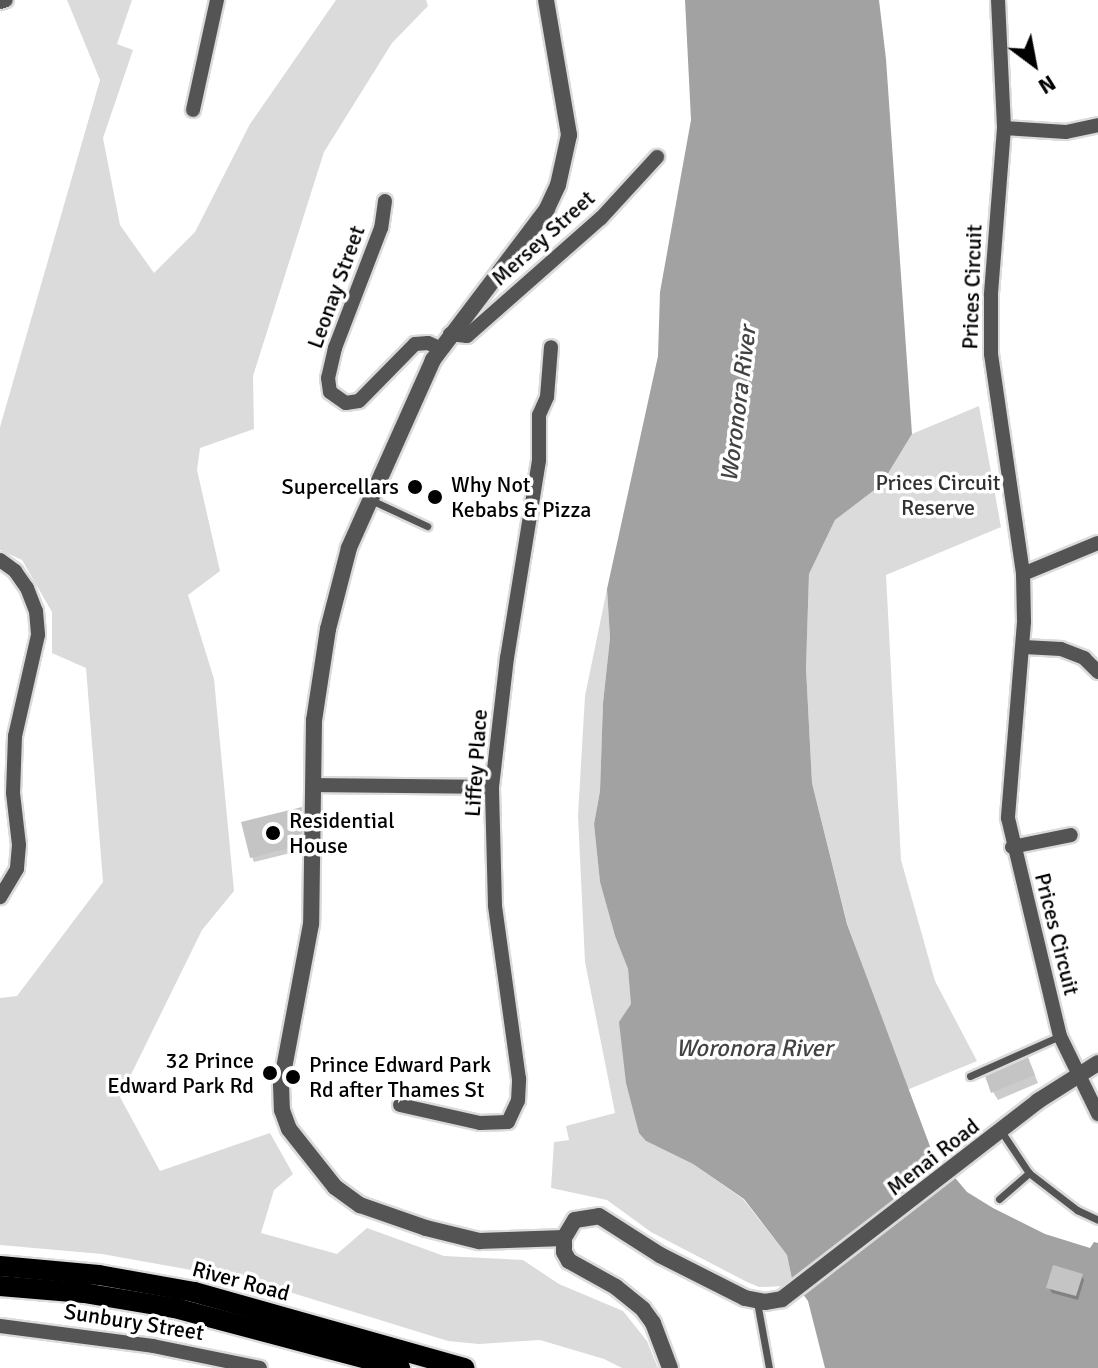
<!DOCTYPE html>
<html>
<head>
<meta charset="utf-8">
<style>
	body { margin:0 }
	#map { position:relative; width:1098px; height:1368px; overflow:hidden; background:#fff; font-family:Signika,sans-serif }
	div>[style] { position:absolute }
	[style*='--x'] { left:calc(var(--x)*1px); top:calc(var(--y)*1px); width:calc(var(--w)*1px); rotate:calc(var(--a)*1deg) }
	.green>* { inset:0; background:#dbdbdb }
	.water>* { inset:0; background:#a2a2a2 }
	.shadow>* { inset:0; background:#0003 }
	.building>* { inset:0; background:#c4c4c4 }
	.roads { filter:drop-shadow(2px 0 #dbdbdb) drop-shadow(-2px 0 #dbdbdb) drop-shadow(0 2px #dbdbdb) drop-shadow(0 -2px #dbdbdb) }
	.service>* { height:7px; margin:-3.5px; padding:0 3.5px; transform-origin:3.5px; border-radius:3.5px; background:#545454 }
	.minor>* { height:14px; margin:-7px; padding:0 7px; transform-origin:7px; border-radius:7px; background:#545454 }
	.tertiary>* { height:16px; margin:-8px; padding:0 8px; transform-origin:8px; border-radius:8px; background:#545454 }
	.primary>* { height:20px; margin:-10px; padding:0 10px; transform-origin:10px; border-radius:10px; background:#000 }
	.dots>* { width:22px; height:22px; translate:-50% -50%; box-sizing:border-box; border:4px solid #fff; border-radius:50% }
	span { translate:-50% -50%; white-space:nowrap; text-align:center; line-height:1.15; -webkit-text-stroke:7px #fff; paint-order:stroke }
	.street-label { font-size:22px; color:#000 }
	.park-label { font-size:22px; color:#323232 }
	.poi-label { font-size:22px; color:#000 }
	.left { translate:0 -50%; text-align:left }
	.right { translate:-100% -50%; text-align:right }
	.water-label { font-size:24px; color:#434343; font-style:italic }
	.north { position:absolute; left:994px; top:24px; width:80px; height:80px; -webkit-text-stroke:6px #fff; paint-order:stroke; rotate:148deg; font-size:22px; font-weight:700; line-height:32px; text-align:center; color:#000 }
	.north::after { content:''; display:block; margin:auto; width:28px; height:36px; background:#000; clip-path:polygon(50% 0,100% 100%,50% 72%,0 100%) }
</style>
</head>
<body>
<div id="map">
	<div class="green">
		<i style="clip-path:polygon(67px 0,132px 0,117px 44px,133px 50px,103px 138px,120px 225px,154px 273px,195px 232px,250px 124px,336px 0,426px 0,428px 6px,392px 43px,324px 152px,253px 376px,254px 429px,200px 448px,197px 470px,220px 571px,188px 595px,214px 679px,234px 891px,202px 930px,120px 1097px,160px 1171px,270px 1133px,293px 1174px,274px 1190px,261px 1233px,337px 1254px,367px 1228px,444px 1256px,523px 1260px,559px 1284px,623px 1311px,647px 1341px,658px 1368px,622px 1368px,604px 1359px,540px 1340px,479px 1344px,448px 1341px,286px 1291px,219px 1275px,102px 1254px,0 1245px,0 998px,17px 996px,103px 882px,86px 668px,52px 653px,52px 612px,22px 560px,0 550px,0 427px,100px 80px)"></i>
		<i style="clip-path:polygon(979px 406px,1001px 527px,886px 575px,901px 860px,935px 981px,977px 1061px,907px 1090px,847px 923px,812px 783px,806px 668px,809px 574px,835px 520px,881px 485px,912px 434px)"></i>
		<i style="clip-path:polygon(607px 589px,610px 638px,603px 703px,600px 791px,594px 824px,600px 882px,615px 936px,628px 969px,646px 1141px,693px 1164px,743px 1199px,787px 1255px,792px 1279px,786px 1286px,759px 1287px,747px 1282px,651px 1232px,607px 1200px,551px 1188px,554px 1142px,569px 1140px,566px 1126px,615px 1113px,585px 962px,578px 816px,585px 696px)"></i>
	</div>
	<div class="water">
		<i style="clip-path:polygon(685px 0,879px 0,886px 59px,912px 434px,881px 485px,835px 520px,809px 574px,806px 668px,812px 783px,847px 924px,931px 1149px,967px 1192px,993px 1208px,1045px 1234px,1090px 1248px,1094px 1242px,1098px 1243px,1098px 1368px,825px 1368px,808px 1301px,792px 1279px,787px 1255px,744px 1199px,693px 1164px,646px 1141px,639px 1133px,626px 1083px,619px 1022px,631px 1004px,628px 969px,615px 936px,600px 882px,594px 824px,600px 791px,603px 703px,610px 638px,607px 589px,658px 356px,660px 292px,691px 120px)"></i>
	</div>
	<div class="shadow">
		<i style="clip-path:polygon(301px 809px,303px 850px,254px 862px,252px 857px)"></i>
		<i style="clip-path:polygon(1032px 1068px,1038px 1083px,998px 1100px,993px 1092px)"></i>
		<i style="clip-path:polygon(1081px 1275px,1084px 1280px,1078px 1300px,1052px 1293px,1049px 1288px)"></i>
	</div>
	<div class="building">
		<i style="clip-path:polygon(302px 807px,301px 845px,250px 858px,241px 822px)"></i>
		<i style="clip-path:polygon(1028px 1057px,1035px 1075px,991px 1093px,985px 1076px)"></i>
		<i style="clip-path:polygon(1053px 1265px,1083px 1274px,1076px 1296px,1046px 1288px)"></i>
	</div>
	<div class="roads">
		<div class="service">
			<i style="--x:371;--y:500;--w:62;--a:24.9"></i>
			<i style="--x:970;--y:1076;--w:98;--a:-24"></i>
			<i style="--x:1001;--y:1131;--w:50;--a:56.3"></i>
			<i style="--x:1029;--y:1173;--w:61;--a:37.6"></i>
			<i style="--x:1077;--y:1210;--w:23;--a:25"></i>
			<i style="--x:999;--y:1199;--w:40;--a:-41"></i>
			<i style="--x:757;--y:1302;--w:67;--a:79.7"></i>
		</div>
		<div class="minor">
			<i style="--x:998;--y:0;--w:128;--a:87.3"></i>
			<i style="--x:1004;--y:128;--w:168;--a:94.5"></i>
			<i style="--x:991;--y:295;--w:59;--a:90"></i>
			<i style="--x:991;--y:354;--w:222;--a:81.7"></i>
			<i style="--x:1023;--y:574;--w:48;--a:88.8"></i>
			<i style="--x:1024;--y:622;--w:197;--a:94.7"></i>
			<i style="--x:1008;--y:818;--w:224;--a:76.6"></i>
			<i style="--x:1060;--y:1036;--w:87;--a:64"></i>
			<i style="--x:0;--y:2;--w:6;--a:-18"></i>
			<i style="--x:193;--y:110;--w:113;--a:-77.7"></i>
			<i style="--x:1004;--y:128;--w:62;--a:3.7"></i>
			<i style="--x:1066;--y:132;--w:33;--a:-12"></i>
			<i style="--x:385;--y:201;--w:27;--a:98"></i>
			<i style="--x:381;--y:228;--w:129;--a:111"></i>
			<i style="--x:335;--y:348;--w:31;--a:103"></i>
			<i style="--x:328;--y:378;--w:14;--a:82"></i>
			<i style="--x:330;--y:392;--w:19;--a:35"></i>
			<i style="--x:346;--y:403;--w:13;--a:-9"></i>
			<i style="--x:359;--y:401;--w:80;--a:-45.5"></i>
			<i style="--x:415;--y:344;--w:13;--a:-4"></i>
			<i style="--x:428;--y:343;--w:13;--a:23"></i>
			<i style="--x:450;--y:334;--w:17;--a:7"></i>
			<i style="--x:467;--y:336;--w:179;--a:-41.4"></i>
			<i style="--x:601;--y:218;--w:83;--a:-47.4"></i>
			<i style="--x:0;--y:560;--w:19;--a:36"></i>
			<i style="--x:15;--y:571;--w:21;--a:55"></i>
			<i style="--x:27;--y:588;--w:25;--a:69"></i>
			<i style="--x:36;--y:611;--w:24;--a:85"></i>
			<i style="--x:38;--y:635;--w:104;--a:102.8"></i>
			<i style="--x:15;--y:736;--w:57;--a:92"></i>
			<i style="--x:13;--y:793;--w:52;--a:83.4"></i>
			<i style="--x:19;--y:845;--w:24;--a:95"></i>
			<i style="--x:17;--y:869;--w:33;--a:121"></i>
			<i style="--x:1023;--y:574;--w:81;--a:-22.5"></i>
			<i style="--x:1024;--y:647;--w:37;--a:3"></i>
			<i style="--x:1061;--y:649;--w:25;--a:21"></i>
			<i style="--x:1084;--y:658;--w:20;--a:45"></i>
			<i style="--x:315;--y:785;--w:177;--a:0.6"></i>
			<i style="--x:1012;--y:847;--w:60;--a:-11.5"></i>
			<i style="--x:400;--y:1105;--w:82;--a:12.7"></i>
			<i style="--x:480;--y:1123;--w:28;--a:-2"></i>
			<i style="--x:508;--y:1122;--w:23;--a:-65"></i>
			<i style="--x:518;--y:1101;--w:22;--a:-87"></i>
			<i style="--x:519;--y:1079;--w:176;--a:-97.9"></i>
			<i style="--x:495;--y:905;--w:118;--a:-91.5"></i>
			<i style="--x:492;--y:787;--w:130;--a:-83.4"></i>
			<i style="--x:507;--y:658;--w:201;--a:-80.8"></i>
			<i style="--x:539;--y:460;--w:45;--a:-90"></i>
			<i style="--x:539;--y:415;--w:20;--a:-66"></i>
			<i style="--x:547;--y:397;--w:50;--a:-85.4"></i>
			<i style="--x:0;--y:1326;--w:154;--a:7.4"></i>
			<i style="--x:153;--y:1346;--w:109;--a:11.6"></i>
		</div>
		<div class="tertiary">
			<i style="--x:546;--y:0;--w:137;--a:80.3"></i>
			<i style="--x:569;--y:135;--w:51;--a:102.4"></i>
			<i style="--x:558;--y:185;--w:26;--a:115"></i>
			<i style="--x:547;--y:209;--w:189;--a:127.1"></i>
			<i style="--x:433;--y:360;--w:206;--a:114.1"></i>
			<i style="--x:349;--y:548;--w:84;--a:104.5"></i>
			<i style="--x:328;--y:629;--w:92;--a:98.7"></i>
			<i style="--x:314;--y:720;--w:204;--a:90.8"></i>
			<i style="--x:311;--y:924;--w:163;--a:100.6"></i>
			<i style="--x:281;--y:1084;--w:26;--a:88"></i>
			<i style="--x:282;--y:1110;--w:20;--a:70"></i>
			<i style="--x:289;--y:1129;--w:74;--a:51.6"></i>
			<i style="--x:335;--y:1187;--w:31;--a:36"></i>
			<i style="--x:360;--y:1205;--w:70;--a:19.2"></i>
			<i style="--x:426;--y:1228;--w:55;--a:13.8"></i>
			<i style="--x:479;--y:1241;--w:85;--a:-2"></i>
			<i style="--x:670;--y:1368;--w:48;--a:-110.7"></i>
			<i style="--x:653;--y:1323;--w:17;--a:-126"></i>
			<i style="--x:643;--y:1309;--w:35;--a:-141"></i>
			<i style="--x:616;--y:1287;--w:54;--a:-151"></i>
			<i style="--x:569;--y:1261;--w:10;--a:-119"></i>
			<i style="--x:564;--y:1252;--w:14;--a:-90"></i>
			<i style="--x:564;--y:1238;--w:21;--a:-59"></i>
			<i style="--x:575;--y:1220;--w:24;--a:-9"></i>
			<i style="--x:599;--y:1216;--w:72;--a:32.6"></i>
			<i style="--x:660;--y:1255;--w:95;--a:26.8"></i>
			<i style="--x:745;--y:1298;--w:20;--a:11"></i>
			<i style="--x:765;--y:1302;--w:17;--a:-10"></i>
			<i style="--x:782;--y:1299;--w:324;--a:-37.7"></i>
			<i style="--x:1038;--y:1101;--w:71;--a:-32.3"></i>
		</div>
		<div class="primary">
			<i style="--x:0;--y:1266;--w:99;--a:5.2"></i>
			<i style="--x:99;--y:1275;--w:97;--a:10.1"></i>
			<i style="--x:194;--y:1292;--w:281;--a:15.7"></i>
			<i style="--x:0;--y:1286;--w:84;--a:4.8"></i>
			<i style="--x:84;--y:1293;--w:92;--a:9.4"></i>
			<i style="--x:175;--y:1308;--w:233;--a:14.9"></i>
		</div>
	</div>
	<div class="dots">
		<i style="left:415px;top:487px;background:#000"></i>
		<i style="left:435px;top:497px;background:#000"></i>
		<i style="left:273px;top:833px;background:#000"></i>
		<i style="left:270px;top:1073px;background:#000"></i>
		<i style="left:293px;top:1077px;background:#000"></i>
	</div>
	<div class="street-label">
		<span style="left:543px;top:238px;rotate:-42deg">Mersey Street</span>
		<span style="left:336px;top:287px;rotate:-70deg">Leonay Street</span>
		<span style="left:972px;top:287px;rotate:-88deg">Prices Circuit</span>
		<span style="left:476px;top:763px;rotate:-86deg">Liffey Place</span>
		<span style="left:1057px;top:934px;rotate:76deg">Prices Circuit</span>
		<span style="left:933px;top:1157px;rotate:-38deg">Menai Road</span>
		<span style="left:241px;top:1281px;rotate:15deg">River Road</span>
		<span style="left:134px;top:1322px;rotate:9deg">Sunbury Street</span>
	</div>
	<div class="park-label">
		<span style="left:938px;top:495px">Prices Circuit<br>Reserve</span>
	</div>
	<div class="poi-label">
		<span class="left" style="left:451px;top:497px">Why Not<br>Kebabs &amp; Pizza</span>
		<span class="right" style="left:399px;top:487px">Supercellars</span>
		<span class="left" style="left:289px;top:833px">Residential<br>House</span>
		<span class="right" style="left:254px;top:1073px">32 Prince<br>Edward Park Rd</span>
		<span class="left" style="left:309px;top:1077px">Prince Edward Park<br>Rd after Thames St</span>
	</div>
	<div class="water-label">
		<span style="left:739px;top:404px;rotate:-83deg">Woronora River</span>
		<span style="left:754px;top:1049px">Woronora River</span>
	</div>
	<div class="north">N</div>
</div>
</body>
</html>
